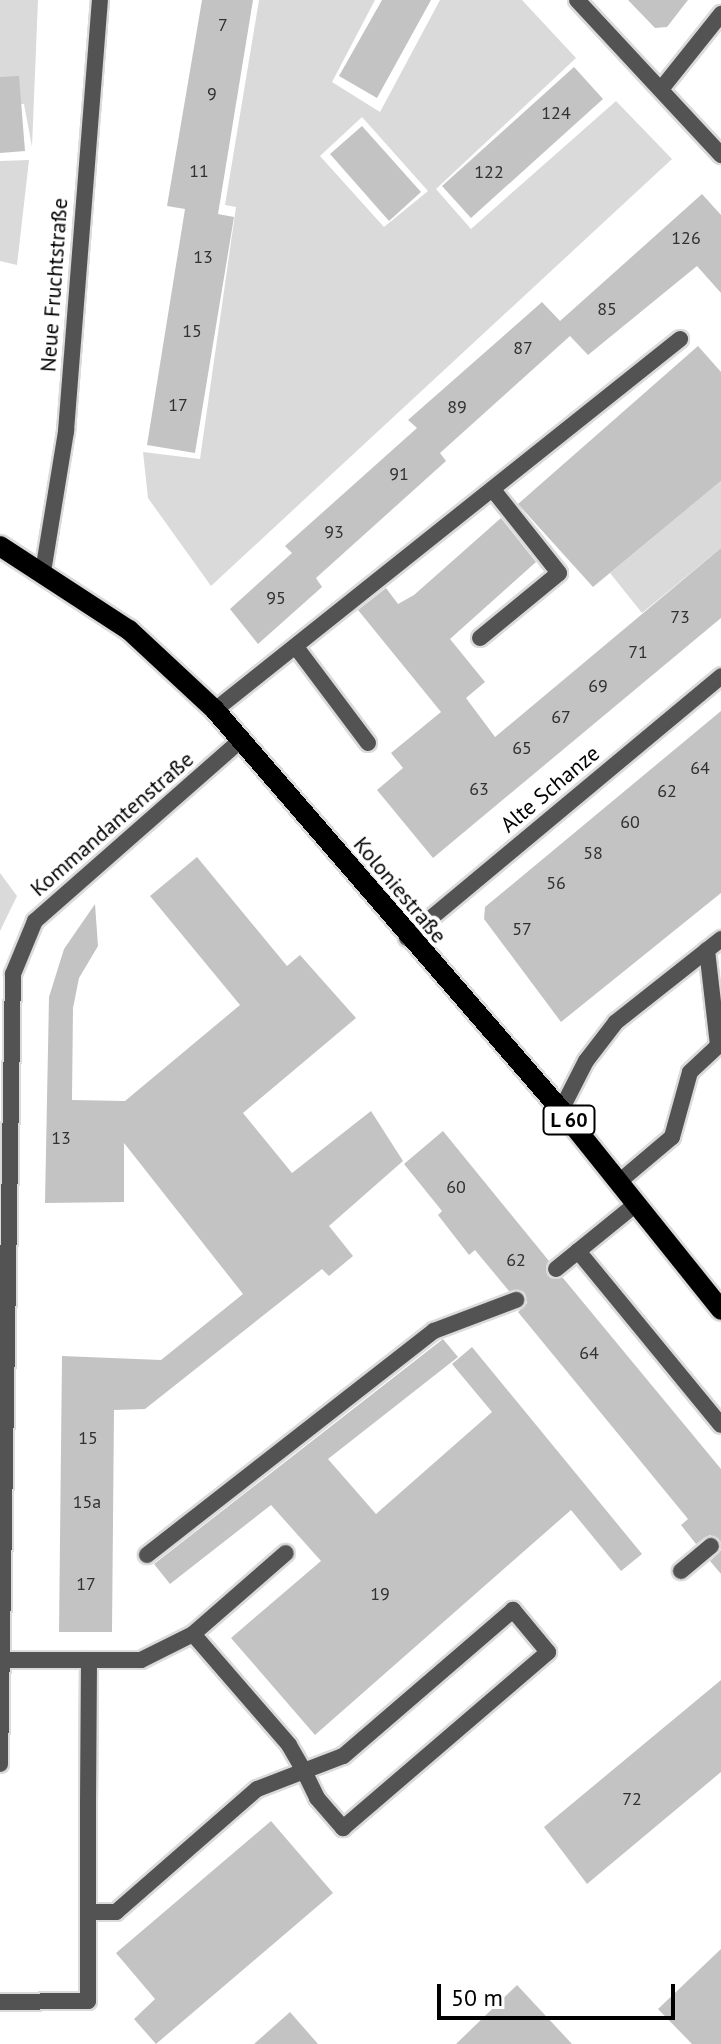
<!DOCTYPE html>
<html>
<head>
<meta charset="utf-8">
<style>
	body { margin:0 }
	#map { position:relative; width:721px; height:2044px; overflow:hidden; background:#fff; font-family:"PT Sans",sans-serif }
	div>[style] { position:absolute }
	[style*='--x'] { left:calc(var(--x)*1px); top:calc(var(--y)*1px); width:calc(var(--w)*1px); rotate:calc(var(--a)*1deg) }
	.green>* { inset:0; background:#dadada }
	.building>* { inset:0; background:#c3c3c3 }
	.roads { filter:drop-shadow(2px 0 #dbdbdb) drop-shadow(-2px 0 #dbdbdb) drop-shadow(0 2px #dbdbdb) drop-shadow(0 -2px #dbdbdb) }
	.service>* { height:16px; margin:-8px; padding:0 8px; transform-origin:8px; border-radius:8px; background:#535353 }
	.minor>* { height:16px; margin:-8px; padding:0 8px; transform-origin:8px; border-radius:8px; background:#535353 }
	.tertiary>* { height:16px; margin:-8px; padding:0 8px; transform-origin:8px; border-radius:8px; background:#535353 }
	.primary>* { height:20px; margin:-10px; padding:0 10px; transform-origin:10px; border-radius:10px; background:#000 }
	span { translate:-50% -50%; white-space:nowrap; text-align:center; line-height:1.15; -webkit-text-stroke:8px #fff; paint-order:stroke }
	.number-label { font-size:18px; color:#313131 }
	.number-label span { -webkit-text-stroke-width:0 }
	.shield-label span { padding:2px 6px; background:#fff; border:2px solid; border-radius:6px; -webkit-text-stroke-width:0 }
	.shield-label { font-size:20px; color:#000; font-weight:700 }
	.street-label { font-size:22px; color:#000 }
	.scale { position:absolute; left:437px; top:1984px; width:238px; height:36px; box-sizing:border-box; border:4px solid #000; border-top:0; padding-left:10px; font-size:24px; line-height:28px; white-space:nowrap; color:#000; -webkit-text-stroke:6px #fff; paint-order:stroke }
</style>
</head>
<body>
<div id="map">
	<div class="green">
		<i style="clip-path:polygon(0 0,38px 0,32px 147px,24px 104px,0 105px)"></i>
		<i style="clip-path:polygon(evenodd,259px 0,375px 0,332px 82px,380px 112px,440px 0,522px 0,576px 58px,436px 189px,471px 229px,616px 101px,672px 159px,211px 586px,148px 498px,143px 452px,200px 459px,236px 207px,225px 205px,259px 0,362px 117px,428px 191px,384px 227px,320px 156px,362px 117px)"></i>
		<i style="clip-path:polygon(29px 160px,17px 265px,0 261px,0 161px)"></i>
		<i style="clip-path:polygon(721px 481px,721px 548px,642px 613px,610px 573px)"></i>
		<i style="clip-path:polygon(0 873px,17px 896px,0 931px)"></i>
	</div>
	<div class="building">
		<i style="clip-path:polygon(202px 0,253px 0,218px 214px,234px 217px,195px 453px,147px 445px,185px 209px,167px 206px)"></i>
		<i style="clip-path:polygon(382px 0,431px 0,377px 98px,339px 76px)"></i>
		<i style="clip-path:polygon(628px 0,688px 0,667px 27px,655px 28px)"></i>
		<i style="clip-path:polygon(574px 67px,603px 99px,471px 218px,442px 186px)"></i>
		<i style="clip-path:polygon(19px 76px,25px 151px,0 153px,0 77px)"></i>
		<i style="clip-path:polygon(362px 126px,421px 192px,389px 221px,330px 154px)"></i>
		<i style="clip-path:polygon(702px 194px,721px 215px,721px 293px,697px 266px,588px 355px,570px 336px,440px 453px,446px 461px,316px 578px,322px 587px,258px 644px,230px 609px,292px 553px,285px 546px,417px 428px,408px 420px,542px 302px,560px 321px)"></i>
		<i style="clip-path:polygon(698px 346px,721px 372px,721px 481px,593px 587px,518px 504px)"></i>
		<i style="clip-path:polygon(501px 518px,536px 562px,450px 639px,485px 682px,466px 698px,495px 737px,721px 548px,721px 618px,433px 858px,377px 790px,403px 768px,391px 753px,441px 712px,358px 610px,386px 588px,398px 604px,414px 595px)"></i>
		<i style="clip-path:polygon(721px 711px,721px 893px,561px 1022px,484px 919px,485px 907px)"></i>
		<i style="clip-path:polygon(197px 857px,287px 966px,300px 955px,356px 1018px,243px 1113px,292px 1173px,371px 1111px,403px 1161px,329px 1226px,353px 1256px,329px 1276px,322px 1269px,145px 1409px,114px 1410px,112px 1632px,59px 1632px,62px 1356px,161px 1360px,243px 1294px,124px 1143px,124px 1202px,45px 1203px,49px 997px,64px 949px,95px 904px,98px 946px,79px 978px,73px 1008px,72px 1100px,125px 1101px,240px 1005px,150px 896px)"></i>
		<i style="clip-path:polygon(443px 1131px,549px 1261px,548px 1276px,563px 1278px,721px 1469px,721px 1542px,710px 1535px,696px 1544px,681px 1525px,688px 1519px,518px 1312px,527px 1303px,524px 1292px,509px 1291px,475px 1250px,469px 1255px,438px 1215px,442px 1211px,404px 1164px)"></i>
		<i style="clip-path:polygon(443px 1339px,458px 1357px,328px 1459px,376px 1514px,492px 1412px,452px 1364px,472px 1347px,642px 1554px,621px 1571px,571px 1510px,315px 1735px,231px 1638px,321px 1561px,271px 1505px,170px 1584px,154px 1564px)"></i>
		<i style="clip-path:polygon(721px 1550px,721px 1574px,710px 1561px)"></i>
		<i style="clip-path:polygon(721px 1680px,721px 1772px,587px 1884px,544px 1827px)"></i>
		<i style="clip-path:polygon(271px 1821px,333px 1893px,156px 2044px,134px 2019px,155px 1999px,116px 1953px)"></i>
		<i style="clip-path:polygon(721px 1949px,721px 2044px,692px 2044px,658px 2009px)"></i>
		<i style="clip-path:polygon(517px 1985px,572px 2044px,456px 2044px)"></i>
		<i style="clip-path:polygon(290px 2012px,318px 2044px,254px 2044px)"></i>
	</div>
	<div class="roads">
		<div class="service">
			<i style="--x:480;--y:638;--w:102;--a:-39.4"></i>
			<i style="--x:559;--y:573;--w:105;--a:-128.4"></i>
			<i style="--x:296;--y:647;--w:120;--a:53.1"></i>
			<i style="--x:215;--y:710;--w:595;--a:-38.58"></i>
			<i style="--x:707;--y:950;--w:96;--a:83.4"></i>
			<i style="--x:561;--y:1110;--w:55;--a:-63"></i>
			<i style="--x:586;--y:1061;--w:49;--a:-52.4"></i>
			<i style="--x:616;--y:1022;--w:134;--a:-38.3"></i>
			<i style="--x:620;--y:1181;--w:68;--a:-40.2"></i>
			<i style="--x:672;--y:1137;--w:67;--a:-74.5"></i>
			<i style="--x:690;--y:1072;--w:42;--a:-43.1"></i>
			<i style="--x:578;--y:1251;--w:225;--a:50.6"></i>
			<i style="--x:556;--y:1269;--w:103;--a:-39.1"></i>
			<i style="--x:147;--y:1555;--w:364;--a:-38"></i>
			<i style="--x:434;--y:1331;--w:88;--a:-20.7"></i>
			<i style="--x:681;--y:1571;--w:39;--a:-40"></i>
			<i style="--x:193;--y:1634;--w:123;--a:-41.1"></i>
			<i style="--x:1;--y:1660;--w:88;--a:0"></i>
			<i style="--x:0;--y:2002;--w:88;--a:-0.7"></i>
			<i style="--x:88;--y:2001;--w:198;--a:-90"></i>
			<i style="--x:88;--y:1803;--w:143;--a:-89.6"></i>
			<i style="--x:89;--y:1660;--w:52;--a:0"></i>
			<i style="--x:141;--y:1660;--w:58;--a:-26.6"></i>
			<i style="--x:193;--y:1634;--w:147;--a:49.1"></i>
			<i style="--x:289;--y:1745;--w:30;--a:60"></i>
			<i style="--x:304;--y:1771;--w:30;--a:64"></i>
			<i style="--x:317;--y:1798;--w:40;--a:49"></i>
			<i style="--x:343;--y:1828;--w:270;--a:-40.6"></i>
			<i style="--x:548;--y:1652;--w:55;--a:-129.8"></i>
			<i style="--x:513;--y:1610;--w:224;--a:139.3"></i>
			<i style="--x:343;--y:1756;--w:42;--a:159"></i>
			<i style="--x:304;--y:1771;--w:50;--a:159"></i>
			<i style="--x:257;--y:1789;--w:187;--a:138.9"></i>
			<i style="--x:116;--y:1912;--w:28;--a:180"></i>
		</div>
		<div class="minor">
			<i style="--x:577;--y:0;--w:212;--a:47.1"></i>
			<i style="--x:662;--y:88;--w:95;--a:-51.4"></i>
			<i style="--x:407;--y:938;--w:409;--a:-39.8"></i>
			<i style="--x:0;--y:1764;--w:790;--a:-89.06"></i>
			<i style="--x:13;--y:974;--w:57;--a:-67.5"></i>
			<i style="--x:35;--y:921;--w:276;--a:-41.3"></i>
		</div>
		<div class="tertiary">
			<i style="--x:43;--y:572;--w:143;--a:-80.7"></i>
			<i style="--x:66;--y:431;--w:432;--a:-85.5"></i>
		</div>
		<div class="primary">
			<i style="--x:0;--y:546;--w:154;--a:33.1"></i>
			<i style="--x:129;--y:630;--w:117;--a:42.9"></i>
			<i style="--x:215;--y:710;--w:529;--a:49.14"></i>
			<i style="--x:561;--y:1110;--w:256;--a:51.3"></i>
		</div>
	</div>
	<div class="number-label">
		<span style="left:223px;top:25px">7</span>
		<span style="left:212px;top:94px">9</span>
		<span style="left:556px;top:113px">124</span>
		<span style="left:199px;top:171px">11</span>
		<span style="left:489px;top:172px">122</span>
		<span style="left:686px;top:238px">126</span>
		<span style="left:203px;top:257px">13</span>
		<span style="left:607px;top:309px">85</span>
		<span style="left:192px;top:331px">15</span>
		<span style="left:523px;top:348px">87</span>
		<span style="left:178px;top:405px">17</span>
		<span style="left:457px;top:407px">89</span>
		<span style="left:399px;top:474px">91</span>
		<span style="left:334px;top:532px">93</span>
		<span style="left:276px;top:598px">95</span>
		<span style="left:680px;top:617px">73</span>
		<span style="left:638px;top:652px">71</span>
		<span style="left:598px;top:686px">69</span>
		<span style="left:561px;top:717px">67</span>
		<span style="left:522px;top:748px">65</span>
		<span style="left:700px;top:768px">64</span>
		<span style="left:479px;top:789px">63</span>
		<span style="left:667px;top:791px">62</span>
		<span style="left:630px;top:822px">60</span>
		<span style="left:593px;top:853px">58</span>
		<span style="left:556px;top:883px">56</span>
		<span style="left:522px;top:929px">57</span>
		<span style="left:61px;top:1138px">13</span>
		<span style="left:456px;top:1187px">60</span>
		<span style="left:516px;top:1260px">62</span>
		<span style="left:589px;top:1353px">64</span>
		<span style="left:88px;top:1438px">15</span>
		<span style="left:87px;top:1502px">15a</span>
		<span style="left:86px;top:1584px">17</span>
		<span style="left:380px;top:1594px">19</span>
		<span style="left:632px;top:1799px">72</span>
	</div>
	<div class="shield-label">
		<span style="left:569px;top:1120px">L 60</span>
	</div>
	<div class="street-label">
		<span style="left:54px;top:285px;rotate:-86deg">Neue Fruchtstraße</span>
		<span style="left:550px;top:789px;rotate:-40deg">Alte Schanze</span>
		<span style="left:112px;top:824px;rotate:-41deg">Kommandantenstraße</span>
		<span style="left:400px;top:890px;rotate:50deg">Koloniestraße</span>
	</div>
	<div class="scale">50 m</div>
</div>
</body>
</html>
